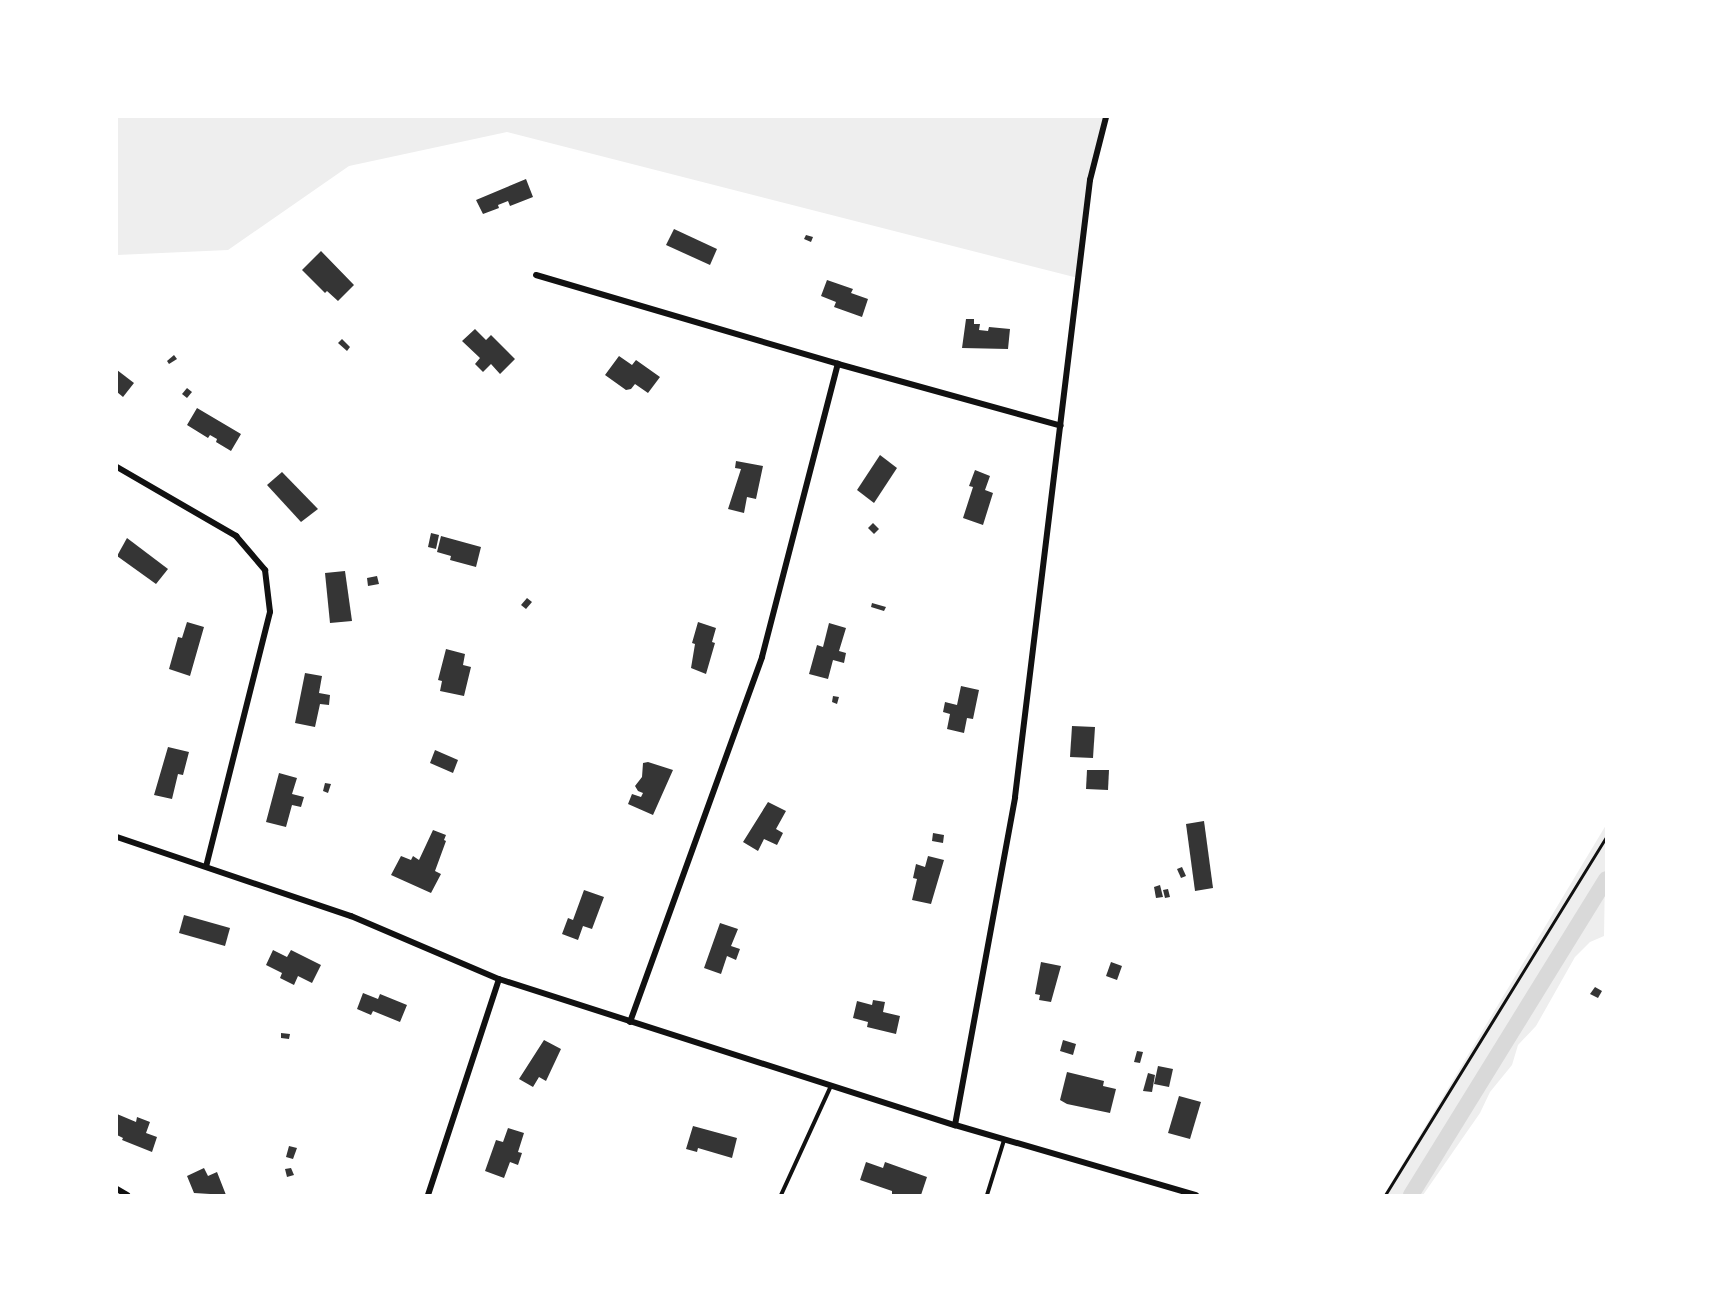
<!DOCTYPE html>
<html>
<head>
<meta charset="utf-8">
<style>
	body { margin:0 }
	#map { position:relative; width:1723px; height:1312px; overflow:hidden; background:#fff; font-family:"DM Sans",sans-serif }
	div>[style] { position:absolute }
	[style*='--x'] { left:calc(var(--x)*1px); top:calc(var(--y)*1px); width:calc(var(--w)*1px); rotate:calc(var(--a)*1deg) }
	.green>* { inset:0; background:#eee }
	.canal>* { height:16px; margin:-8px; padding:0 8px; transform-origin:8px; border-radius:8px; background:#d9d9d9 }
	.building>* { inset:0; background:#353535 }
	.path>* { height:3px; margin:-1.5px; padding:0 1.5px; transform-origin:1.5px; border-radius:1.5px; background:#111 }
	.service>* { height:4px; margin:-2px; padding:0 2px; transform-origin:2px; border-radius:2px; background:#111 }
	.minor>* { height:6px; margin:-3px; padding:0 3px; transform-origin:3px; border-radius:3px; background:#111 }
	span { translate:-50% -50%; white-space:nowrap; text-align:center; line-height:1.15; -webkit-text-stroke:4.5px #fff; paint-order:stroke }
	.frame { position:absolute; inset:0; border:118px solid #fff; pointer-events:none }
</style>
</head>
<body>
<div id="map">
	<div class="green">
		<i style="clip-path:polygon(117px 117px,1106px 117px,1090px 180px,1078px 278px,507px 132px,349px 166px,228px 250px,117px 255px)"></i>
		<i style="clip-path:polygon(1606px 825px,1604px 936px,1590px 942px,1575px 957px,1536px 1026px,1518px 1045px,1512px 1065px,1490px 1092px,1480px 1113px,1423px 1195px,1384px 1195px)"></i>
	</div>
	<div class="canal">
		<i style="--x:1411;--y:1195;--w:371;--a:-58.3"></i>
	</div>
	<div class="building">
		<i style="clip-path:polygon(526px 179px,533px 197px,510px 206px,508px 201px,498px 205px,499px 208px,483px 214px,476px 200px)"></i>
		<i style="clip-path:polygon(674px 229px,717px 249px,710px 265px,666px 245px)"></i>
		<i style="clip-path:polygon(806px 235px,813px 237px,811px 242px,804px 239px)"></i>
		<i style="clip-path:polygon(321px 251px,354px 285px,338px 301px,327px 291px,325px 293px,302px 270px)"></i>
		<i style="clip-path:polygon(827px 280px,853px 289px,851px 293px,868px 299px,862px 317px,834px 307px,836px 302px,821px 296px)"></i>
		<i style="clip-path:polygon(966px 319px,974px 319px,974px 324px,980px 324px,979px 330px,988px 331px,989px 327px,1010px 329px,1008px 349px,962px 348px)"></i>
		<i style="clip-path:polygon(475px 329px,486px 340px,491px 335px,515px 359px,500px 374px,491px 364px,483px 372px,475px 364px,480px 358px,462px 341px)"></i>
		<i style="clip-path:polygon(342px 339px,350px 347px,347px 351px,338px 343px)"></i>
		<i style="clip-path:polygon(174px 355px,177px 359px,169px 364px,167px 361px)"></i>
		<i style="clip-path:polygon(619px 356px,632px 365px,636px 360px,660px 377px,648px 393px,635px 384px,631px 389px,626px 390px,605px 375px)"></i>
		<i style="clip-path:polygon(117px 370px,134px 383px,123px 397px,117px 392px)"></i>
		<i style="clip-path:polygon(187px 388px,192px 392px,187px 398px,182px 394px)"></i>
		<i style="clip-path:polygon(197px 408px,241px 434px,231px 451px,216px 442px,217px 439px,210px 435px,208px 438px,187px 425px)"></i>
		<i style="clip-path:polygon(880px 455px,897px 468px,874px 503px,857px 490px)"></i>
		<i style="clip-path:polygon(736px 461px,763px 466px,756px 499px,747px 497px,744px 513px,728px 509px,741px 469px,735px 468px)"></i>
		<i style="clip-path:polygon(975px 470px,990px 476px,985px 490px,993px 493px,983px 525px,963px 518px,973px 487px,969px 486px)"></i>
		<i style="clip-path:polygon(282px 472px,318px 509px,301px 522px,267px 485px)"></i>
		<i style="clip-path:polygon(873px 523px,879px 529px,874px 534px,868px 528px)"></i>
		<i style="clip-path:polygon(431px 533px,439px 535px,436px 549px,428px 547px)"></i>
		<i style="clip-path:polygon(441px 536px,481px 547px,476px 567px,450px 560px,451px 556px,437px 552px)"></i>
		<i style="clip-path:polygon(127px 538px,168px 569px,156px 584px,117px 556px)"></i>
		<i style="clip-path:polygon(345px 571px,352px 621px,330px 623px,325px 573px)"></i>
		<i style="clip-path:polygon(377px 576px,379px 584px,368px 586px,367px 578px)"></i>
		<i style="clip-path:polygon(527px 598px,532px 602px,526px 609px,521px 605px)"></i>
		<i style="clip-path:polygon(872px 603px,886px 607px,884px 611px,871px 607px)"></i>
		<i style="clip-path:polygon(187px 622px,204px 627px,190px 676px,169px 669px,178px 637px,182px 638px)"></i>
		<i style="clip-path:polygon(698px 622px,716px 628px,712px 642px,715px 643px,706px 674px,691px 668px,695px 644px,692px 643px)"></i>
		<i style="clip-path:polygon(829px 623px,846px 628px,839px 651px,846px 653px,844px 663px,833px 660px,828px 679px,809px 674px,817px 645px,823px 647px)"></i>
		<i style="clip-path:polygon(446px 649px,465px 654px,463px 665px,471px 667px,464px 696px,440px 691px,442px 681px,438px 680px)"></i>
		<i style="clip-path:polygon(305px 673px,322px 676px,319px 693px,330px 695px,329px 705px,320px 704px,315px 727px,295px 723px)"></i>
		<i style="clip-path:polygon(961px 686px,979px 690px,973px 719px,967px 718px,964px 733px,947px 729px,950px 714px,943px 712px,945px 702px,957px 705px)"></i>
		<i style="clip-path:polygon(833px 696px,839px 697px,837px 704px,832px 702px)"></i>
		<i style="clip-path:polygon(1072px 726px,1095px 727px,1093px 758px,1070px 757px)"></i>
		<i style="clip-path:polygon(168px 747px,189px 752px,183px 775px,178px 774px,172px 799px,154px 795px)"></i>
		<i style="clip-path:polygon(435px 750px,458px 760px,453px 773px,430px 763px)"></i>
		<i style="clip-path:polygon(648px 762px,673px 770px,653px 815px,628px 804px,632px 794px,641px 797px,643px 793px,638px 791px,635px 786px,642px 777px,643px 763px)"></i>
		<i style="clip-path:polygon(1087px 770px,1109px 770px,1108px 790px,1086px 789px)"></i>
		<i style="clip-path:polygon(279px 773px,297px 778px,292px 794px,304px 797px,301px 807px,292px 805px,286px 827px,266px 822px)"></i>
		<i style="clip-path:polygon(325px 783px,331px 784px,328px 793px,323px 791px)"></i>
		<i style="clip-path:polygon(768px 802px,786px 811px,776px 829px,783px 833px,777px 845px,764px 839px,758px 851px,743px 842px)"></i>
		<i style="clip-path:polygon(1204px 821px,1213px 888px,1195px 891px,1186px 824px)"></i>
		<i style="clip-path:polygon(433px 830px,446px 835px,444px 840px,446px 841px,435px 871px,441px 874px,431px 893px,391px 875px,401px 856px,411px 860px,413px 856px,419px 860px)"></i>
		<i style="clip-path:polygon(933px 833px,944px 835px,943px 843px,932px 841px)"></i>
		<i style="clip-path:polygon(928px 856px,944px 860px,931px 904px,912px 900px,917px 879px,913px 878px,916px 864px,925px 867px)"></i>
		<i style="clip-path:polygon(1182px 867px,1186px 876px,1181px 878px,1177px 869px)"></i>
		<i style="clip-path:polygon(1160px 885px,1163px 897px,1156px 898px,1154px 887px)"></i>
		<i style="clip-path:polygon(1168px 889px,1170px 897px,1165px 898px,1163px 890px)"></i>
		<i style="clip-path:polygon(584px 890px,604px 897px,592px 929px,583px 926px,578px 940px,562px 934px,568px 918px,573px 920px)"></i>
		<i style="clip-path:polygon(184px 915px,230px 928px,225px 946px,179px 933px)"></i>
		<i style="clip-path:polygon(720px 923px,738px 929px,731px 946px,740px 949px,736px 960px,727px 956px,721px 974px,704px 968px)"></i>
		<i style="clip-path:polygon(273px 950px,287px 957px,291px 950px,321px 965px,312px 983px,298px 976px,294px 985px,280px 978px,282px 973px,266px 965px)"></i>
		<i style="clip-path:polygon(1041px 962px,1061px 966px,1051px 1002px,1039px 1000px,1040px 995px,1035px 994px)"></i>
		<i style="clip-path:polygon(1111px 962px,1122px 966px,1117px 980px,1106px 976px)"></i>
		<i style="clip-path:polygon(1595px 987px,1602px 991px,1598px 998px,1590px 994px)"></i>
		<i style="clip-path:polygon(363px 993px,378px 999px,380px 994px,407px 1005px,400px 1022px,373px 1011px,371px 1015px,357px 1009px)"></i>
		<i style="clip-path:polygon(873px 1000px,885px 1002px,883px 1012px,900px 1016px,896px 1034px,867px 1027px,868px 1022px,853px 1018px,857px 1001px,872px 1005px)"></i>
		<i style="clip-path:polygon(281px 1033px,290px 1034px,289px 1039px,281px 1038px)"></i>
		<i style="clip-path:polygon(544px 1040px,561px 1049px,546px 1081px,539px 1077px,533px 1087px,519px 1079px)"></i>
		<i style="clip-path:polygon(1063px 1040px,1076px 1044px,1073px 1055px,1060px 1051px)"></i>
		<i style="clip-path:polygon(1137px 1051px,1143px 1052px,1140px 1063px,1134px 1062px)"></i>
		<i style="clip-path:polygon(1158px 1066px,1173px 1069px,1169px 1087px,1154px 1084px)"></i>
		<i style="clip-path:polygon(1067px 1072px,1104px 1081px,1103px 1086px,1116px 1089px,1110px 1113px,1067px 1104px,1060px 1100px)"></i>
		<i style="clip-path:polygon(1148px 1073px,1155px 1075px,1152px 1092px,1143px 1091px)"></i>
		<i style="clip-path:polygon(1179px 1096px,1201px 1102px,1190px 1139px,1168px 1133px)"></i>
		<i style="clip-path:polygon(117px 1114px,136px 1122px,137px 1117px,150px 1122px,146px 1133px,157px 1137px,152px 1152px,122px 1140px,123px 1138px,117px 1135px)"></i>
		<i style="clip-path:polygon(693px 1126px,737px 1138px,732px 1158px,698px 1148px,697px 1152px,686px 1149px)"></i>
		<i style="clip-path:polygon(508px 1128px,524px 1133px,518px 1152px,522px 1153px,518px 1165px,510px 1162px,504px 1178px,485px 1171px,496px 1140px,503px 1142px)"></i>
		<i style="clip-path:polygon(289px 1146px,297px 1148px,293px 1159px,286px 1157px)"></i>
		<i style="clip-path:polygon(866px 1162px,883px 1168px,885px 1162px,927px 1177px,921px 1195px,892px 1195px,892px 1191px,860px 1180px)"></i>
		<i style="clip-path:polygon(204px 1168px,208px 1176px,217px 1172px,226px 1195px,194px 1193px,187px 1176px)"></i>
		<i style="clip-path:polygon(291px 1168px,294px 1175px,287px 1177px,285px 1169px)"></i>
	</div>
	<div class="path">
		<i style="--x:1385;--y:1195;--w:421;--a:-58.3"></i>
	</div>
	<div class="service">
		<i style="--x:781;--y:1195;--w:120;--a:-65.4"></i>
		<i style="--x:987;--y:1195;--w:58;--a:-72.8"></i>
	</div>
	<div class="minor">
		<i style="--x:536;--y:275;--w:315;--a:16.4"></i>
		<i style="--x:838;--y:364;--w:231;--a:15.5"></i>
		<i style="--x:117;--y:467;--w:138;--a:30.1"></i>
		<i style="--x:236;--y:536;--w:45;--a:49.5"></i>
		<i style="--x:265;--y:570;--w:42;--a:83.2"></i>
		<i style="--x:270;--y:612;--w:262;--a:104.1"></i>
		<i style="--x:117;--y:837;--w:247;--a:18.7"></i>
		<i style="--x:351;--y:916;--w:161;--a:23.1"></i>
		<i style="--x:499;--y:979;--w:479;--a:17.8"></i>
		<i style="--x:955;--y:1125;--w:251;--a:16.2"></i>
		<i style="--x:630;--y:1022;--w:388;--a:-70.1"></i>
		<i style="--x:762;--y:657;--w:303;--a:-75.5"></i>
		<i style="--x:955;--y:1125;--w:333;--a:-79.6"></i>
		<i style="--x:1015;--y:797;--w:622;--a:-83.07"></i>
		<i style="--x:1090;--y:180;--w:65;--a:-75.7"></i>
		<i style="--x:117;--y:1189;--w:12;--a:31"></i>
		<i style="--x:428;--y:1195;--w:227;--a:-71.8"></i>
	</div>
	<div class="frame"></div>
</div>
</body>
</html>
